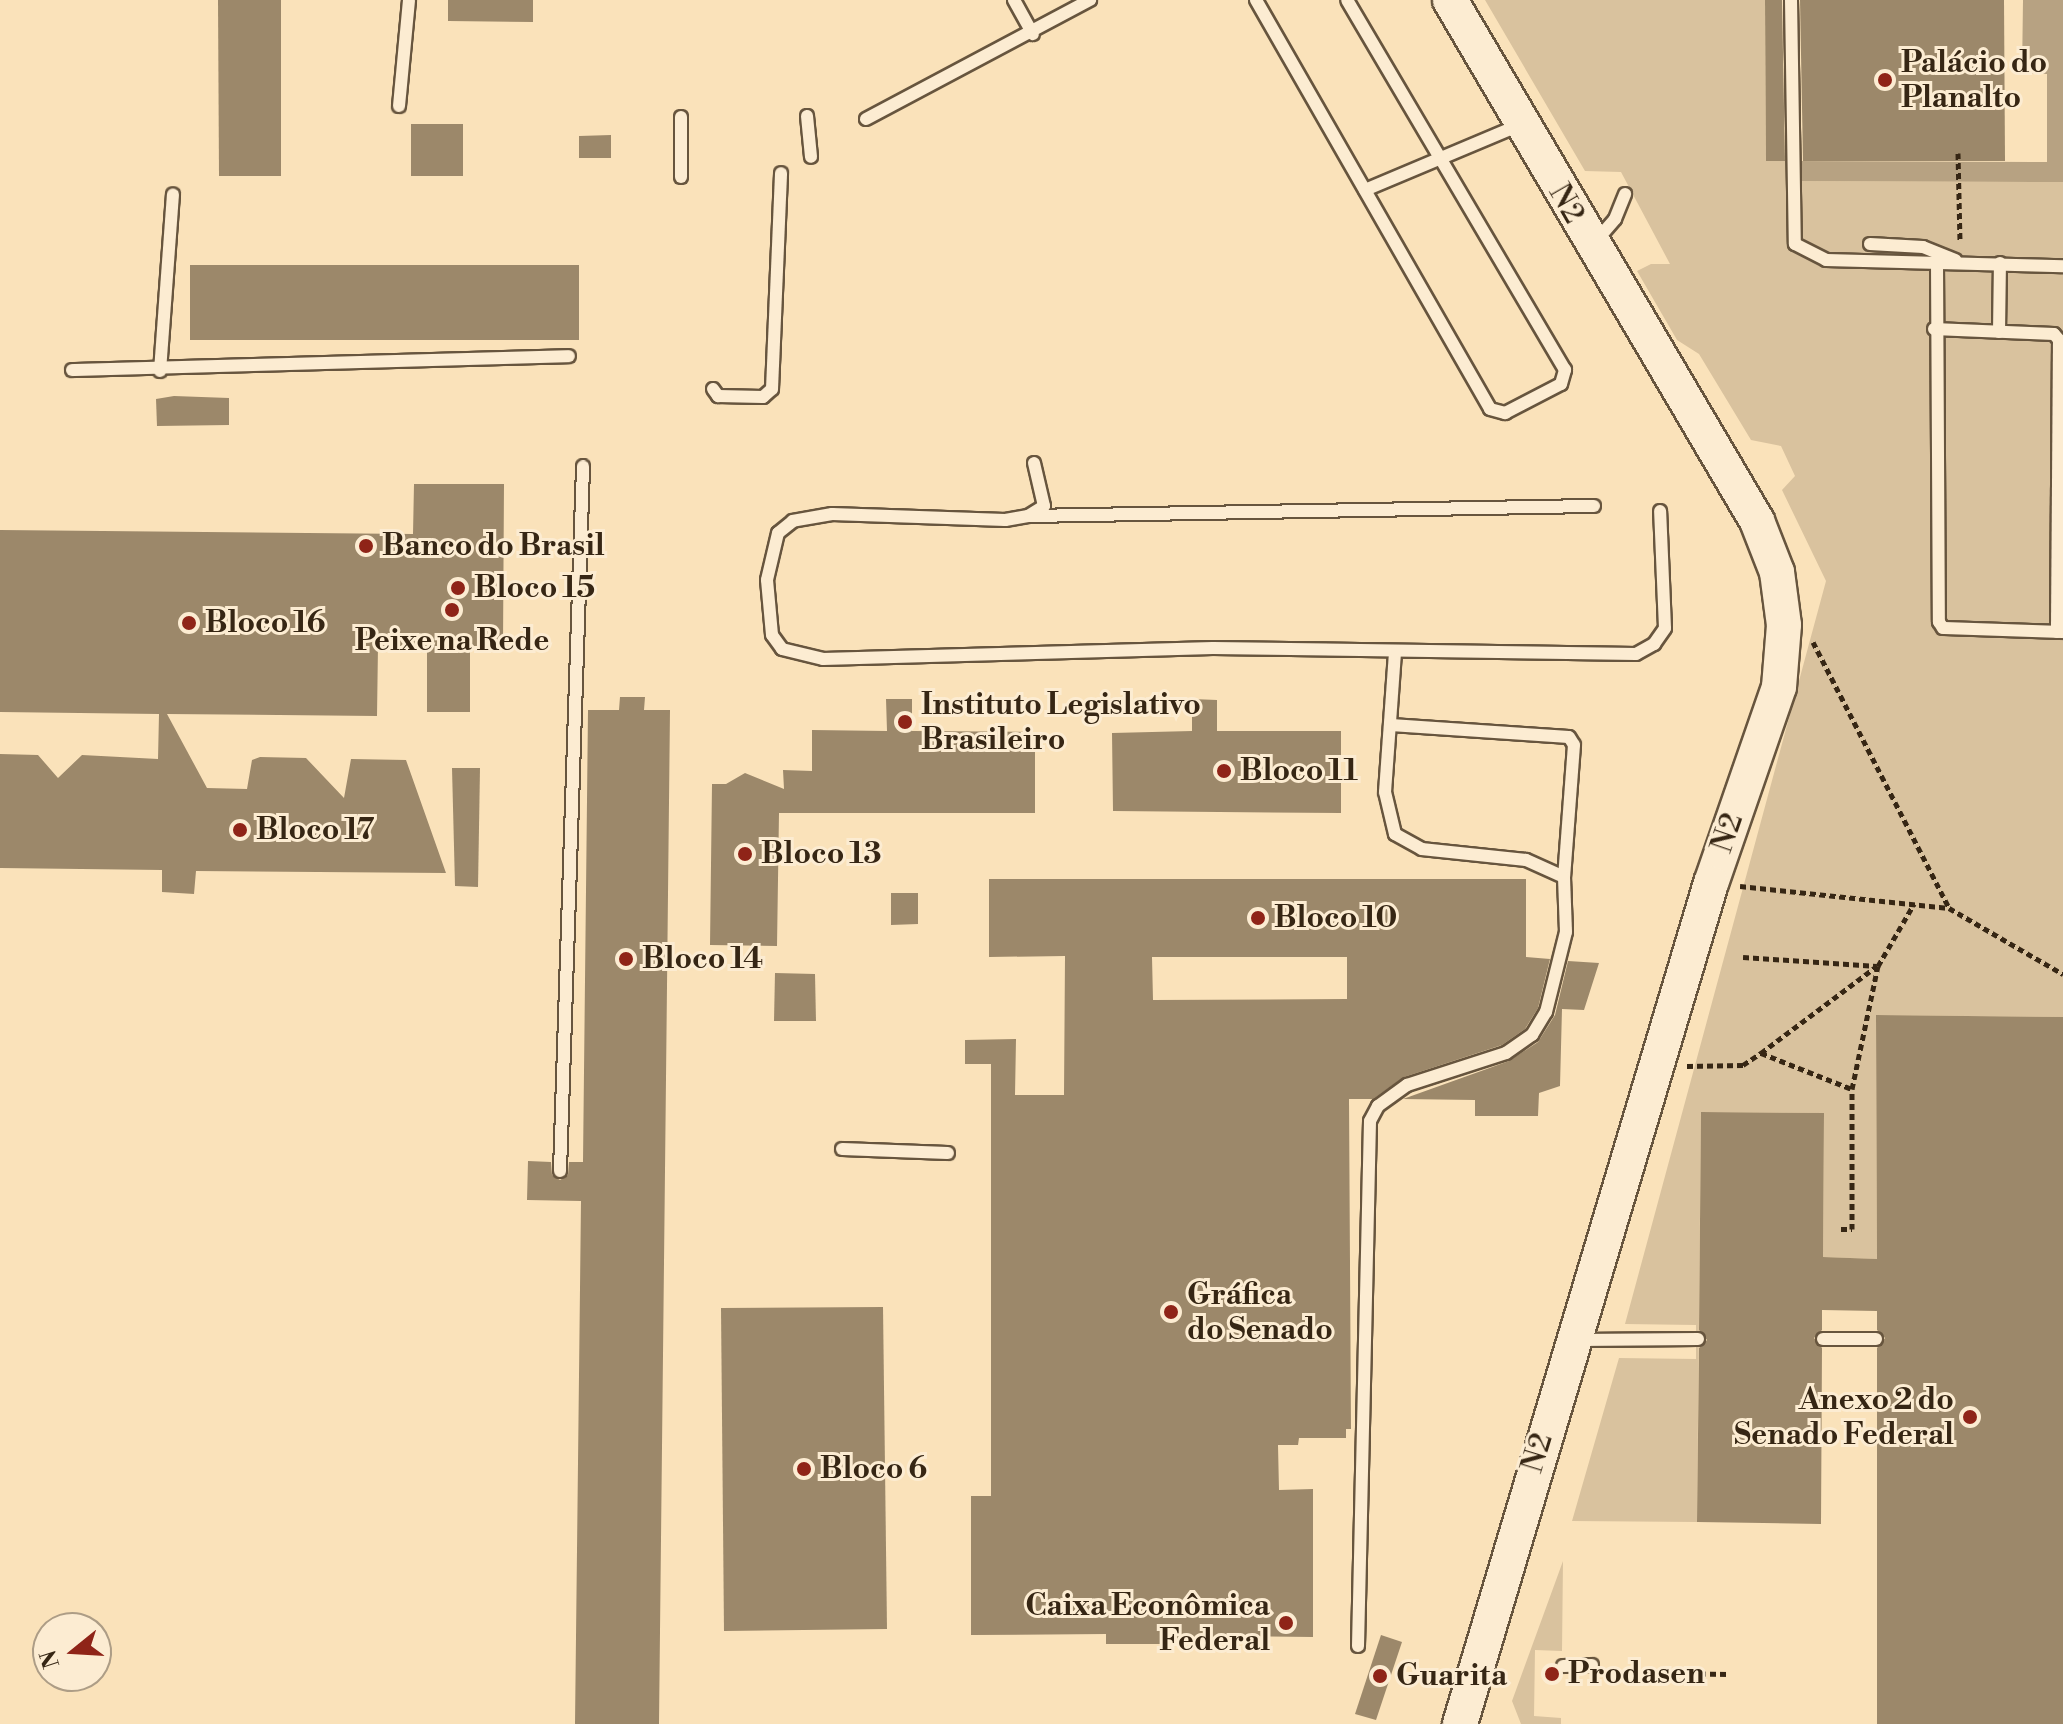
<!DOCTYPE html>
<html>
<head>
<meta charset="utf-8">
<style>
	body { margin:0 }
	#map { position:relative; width:2063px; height:1724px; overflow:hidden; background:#fae2ba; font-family:"Libre Bodoni",serif }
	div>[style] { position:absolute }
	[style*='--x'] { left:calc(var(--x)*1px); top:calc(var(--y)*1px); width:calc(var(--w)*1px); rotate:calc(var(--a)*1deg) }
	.green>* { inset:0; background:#d9c29e }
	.water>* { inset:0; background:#b7a282 }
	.building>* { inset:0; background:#9c886a }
	.path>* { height:5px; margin-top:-2.5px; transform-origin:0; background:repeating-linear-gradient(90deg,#362614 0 6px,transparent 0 10px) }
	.roads { filter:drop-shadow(2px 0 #67553e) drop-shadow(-2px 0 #67553e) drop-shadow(0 2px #67553e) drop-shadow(0 -2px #67553e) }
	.service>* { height:12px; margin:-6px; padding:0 6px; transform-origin:6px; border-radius:6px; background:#fcecd2 }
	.secondary>* { height:34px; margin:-17px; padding:0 17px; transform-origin:17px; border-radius:17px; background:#fcecd2 }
	.path-bridge>* { height:5px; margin-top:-2.5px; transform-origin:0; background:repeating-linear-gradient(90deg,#362614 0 6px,transparent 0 10px) }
	.dots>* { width:22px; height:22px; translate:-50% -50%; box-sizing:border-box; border:4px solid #fcecd2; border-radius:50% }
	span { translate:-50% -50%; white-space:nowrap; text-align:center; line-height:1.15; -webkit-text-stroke:6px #fcecd2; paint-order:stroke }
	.poi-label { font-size:30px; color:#362614; font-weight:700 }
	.left { translate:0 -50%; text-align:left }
	.right { translate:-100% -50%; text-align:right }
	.street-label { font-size:30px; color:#362614 }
	.north { position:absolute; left:32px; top:1612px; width:80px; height:80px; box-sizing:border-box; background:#fcecd2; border:2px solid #ad9d86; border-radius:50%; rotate:252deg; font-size:22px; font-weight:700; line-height:32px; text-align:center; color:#362614 }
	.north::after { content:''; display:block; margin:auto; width:28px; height:36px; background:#8f2418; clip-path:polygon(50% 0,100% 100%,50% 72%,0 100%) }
</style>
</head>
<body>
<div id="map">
	<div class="green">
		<i style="clip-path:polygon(1485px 0,1765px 0,1766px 161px,1797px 161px,1796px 181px,2063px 182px,2063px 1017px,1876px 1015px,1877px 1259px,1823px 1257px,1824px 1113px,1701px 1112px,1697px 1522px,1572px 1521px,1619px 1358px,1696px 1359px,1696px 1325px,1625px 1324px,1826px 581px,1782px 490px,1795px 476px,1781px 446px,1751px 440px,1699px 354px,1677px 340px,1637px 271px,1651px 264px,1670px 264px,1621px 172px,1585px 171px)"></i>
		<i style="clip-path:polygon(1563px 1561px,1562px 1651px,1535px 1650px,1534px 1716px,1561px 1718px,1561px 1724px,1521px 1724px,1512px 1701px)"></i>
	</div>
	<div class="water">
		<i style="clip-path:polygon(2023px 0,2063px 0,2063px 182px,1796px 181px,1797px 161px,2047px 162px,2047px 74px,2022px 73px)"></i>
	</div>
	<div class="building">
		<i style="clip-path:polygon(218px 0,281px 0,281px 176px,219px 176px)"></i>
		<i style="clip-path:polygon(448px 0,533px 0,533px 22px,448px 21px)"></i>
		<i style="clip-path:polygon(1765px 0,1782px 0,1785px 161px,1766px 161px)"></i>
		<i style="clip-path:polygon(1800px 0,2004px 0,2005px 161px,1803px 161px)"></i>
		<i style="clip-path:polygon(411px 124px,463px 124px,463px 176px,411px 176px)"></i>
		<i style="clip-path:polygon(611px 135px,611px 158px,579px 158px,579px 136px)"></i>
		<i style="clip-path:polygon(190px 265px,579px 265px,579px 340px,190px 340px)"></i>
		<i style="clip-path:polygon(174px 396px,229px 398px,229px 425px,157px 426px,156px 399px)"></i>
		<i style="clip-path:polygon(414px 484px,504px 484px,503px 646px,470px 646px,470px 712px,427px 712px,427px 646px,378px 646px,377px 716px,167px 714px,207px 788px,247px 789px,252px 760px,260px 757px,306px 758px,344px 798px,351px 759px,406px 760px,446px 873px,196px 871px,194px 894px,162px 892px,162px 870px,0 868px,0 754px,38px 755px,58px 778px,82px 755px,158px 759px,159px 714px,0 712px,0 530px,413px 534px)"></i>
		<i style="clip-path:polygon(620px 697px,645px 697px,644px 710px,670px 710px,659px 1724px,575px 1724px,581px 1201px,527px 1200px,528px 1161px,551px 1162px,552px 1175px,560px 1180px,568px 1175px,569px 1162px,583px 1162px,588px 710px,619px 710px)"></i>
		<i style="clip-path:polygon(886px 699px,912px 699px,912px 731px,1035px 732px,1035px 813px,779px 813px,777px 946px,710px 945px,712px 784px,726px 784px,745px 773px,784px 789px,783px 770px,812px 771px,812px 730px,887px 731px)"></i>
		<i style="clip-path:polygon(1192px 699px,1217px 700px,1217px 731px,1341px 731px,1341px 813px,1113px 811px,1112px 733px,1192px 731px)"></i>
		<i style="clip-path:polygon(452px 768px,480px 768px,478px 887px,455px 886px)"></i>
		<i style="clip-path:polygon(evenodd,989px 879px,1526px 879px,1526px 957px,1550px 959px,1538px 1008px,1525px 1029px,1502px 1045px,1404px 1077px,1373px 1099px,1349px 1099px,1351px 1429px,1346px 1429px,1346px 1438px,1299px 1438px,1298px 1445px,1278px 1445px,1279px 1490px,1313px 1489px,1313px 1637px,1233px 1636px,1233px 1644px,1106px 1644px,1106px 1634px,971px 1635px,971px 1496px,991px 1496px,991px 1064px,965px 1064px,965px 1040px,1016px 1039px,1015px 1095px,1064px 1095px,1065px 956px,989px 957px,989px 879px,1152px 957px,1347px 957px,1347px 999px,1153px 1000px,1152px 957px)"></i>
		<i style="clip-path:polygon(891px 893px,918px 893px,918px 924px,891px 925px)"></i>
		<i style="clip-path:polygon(1568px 961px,1599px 963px,1584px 1010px,1562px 1009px,1560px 1086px,1539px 1093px,1538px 1116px,1475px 1116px,1475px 1100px,1403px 1099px,1509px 1061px,1538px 1042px,1555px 1015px)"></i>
		<i style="clip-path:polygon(775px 973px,815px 974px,816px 1021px,774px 1021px)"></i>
		<i style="clip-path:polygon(1876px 1015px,2063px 1017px,2063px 1724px,1877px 1724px,1877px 1348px,1885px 1338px,1877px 1330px,1877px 1311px,1822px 1310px,1822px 1330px,1814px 1338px,1822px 1348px,1821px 1524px,1697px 1522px,1699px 1348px,1707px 1340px,1699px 1330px,1701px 1112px,1824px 1113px,1823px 1257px,1877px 1259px)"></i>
		<i style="clip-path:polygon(883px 1307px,887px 1629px,724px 1631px,721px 1308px)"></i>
		<i style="clip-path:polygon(1381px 1635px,1402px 1642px,1376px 1720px,1355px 1714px)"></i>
	</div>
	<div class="path">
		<i style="--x:1958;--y:153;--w:89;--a:88.7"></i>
		<i style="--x:1813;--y:642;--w:299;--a:62.9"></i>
		<i style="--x:1740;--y:886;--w:210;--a:6"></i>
		<i style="--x:1949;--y:908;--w:132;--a:30.1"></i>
		<i style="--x:1743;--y:957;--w:134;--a:3.8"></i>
		<i style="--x:1761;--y:1053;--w:145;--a:-36.9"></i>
		<i style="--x:1687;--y:1066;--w:56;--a:-1"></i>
		<i style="--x:1743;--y:1065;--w:22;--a:-34"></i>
		<i style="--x:1761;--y:1053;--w:98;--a:21.6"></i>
		<i style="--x:1841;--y:1229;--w:11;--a:0"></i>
		<i style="--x:1852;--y:1229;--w:140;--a:-90"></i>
		<i style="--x:1852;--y:1089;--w:126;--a:-78.1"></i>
		<i style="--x:1878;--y:966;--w:72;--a:-59.9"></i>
	</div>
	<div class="roads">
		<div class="service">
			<i style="--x:1014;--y:0;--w:39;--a:61"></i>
			<i style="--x:1256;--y:0;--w:471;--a:60.2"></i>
			<i style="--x:1490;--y:409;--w:16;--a:15"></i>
			<i style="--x:1505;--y:413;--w:63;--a:-27.4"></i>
			<i style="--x:1561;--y:384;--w:15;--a:-74"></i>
			<i style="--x:1565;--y:370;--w:429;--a:-120.5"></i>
			<i style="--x:1791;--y:0;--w:244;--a:89.1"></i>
			<i style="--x:1795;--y:244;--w:35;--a:27"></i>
			<i style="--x:1826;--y:260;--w:237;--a:1.5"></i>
			<i style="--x:399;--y:106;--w:106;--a:-84.6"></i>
			<i style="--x:807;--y:116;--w:41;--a:84.4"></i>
			<i style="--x:681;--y:117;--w:60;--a:90"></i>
			<i style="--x:866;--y:119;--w:254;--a:-28"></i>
			<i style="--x:1365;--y:190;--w:168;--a:-22.8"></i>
			<i style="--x:1596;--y:241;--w:29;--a:-49"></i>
			<i style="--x:1615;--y:219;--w:27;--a:-68"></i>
			<i style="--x:1870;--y:244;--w:53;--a:3.2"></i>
			<i style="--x:1923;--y:247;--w:35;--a:22"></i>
			<i style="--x:1937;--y:263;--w:359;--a:89.7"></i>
			<i style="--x:1939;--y:622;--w:7;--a:56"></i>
			<i style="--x:1943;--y:628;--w:120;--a:1.9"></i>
			<i style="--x:1934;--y:329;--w:120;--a:2.4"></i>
			<i style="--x:2054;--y:334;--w:8;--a:50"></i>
			<i style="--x:2059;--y:340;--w:292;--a:90.4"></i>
			<i style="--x:1999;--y:332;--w:69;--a:-89.2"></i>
			<i style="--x:72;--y:370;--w:497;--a:-1.6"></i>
			<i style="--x:160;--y:371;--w:177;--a:-85.8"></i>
			<i style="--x:713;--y:389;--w:9;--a:54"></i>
			<i style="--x:718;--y:396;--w:45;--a:1.3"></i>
			<i style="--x:763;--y:397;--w:12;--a:-42"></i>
			<i style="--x:772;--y:389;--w:216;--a:-87.6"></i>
			<i style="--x:1034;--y:463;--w:44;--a:76.9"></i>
			<i style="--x:1044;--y:506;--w:19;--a:148"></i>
			<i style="--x:1028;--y:516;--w:23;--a:170"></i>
			<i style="--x:1005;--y:520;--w:173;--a:-178"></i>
			<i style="--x:832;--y:514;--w:40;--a:170"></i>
			<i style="--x:793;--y:521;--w:19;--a:141"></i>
			<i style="--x:778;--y:533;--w:48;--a:103.2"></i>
			<i style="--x:767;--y:580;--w:55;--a:84.8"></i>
			<i style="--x:772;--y:635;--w:17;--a:54"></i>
			<i style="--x:782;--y:649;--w:42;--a:13.7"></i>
			<i style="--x:823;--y:659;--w:390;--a:-1.6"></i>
			<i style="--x:1213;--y:648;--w:423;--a:0.8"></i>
			<i style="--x:1636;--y:654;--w:21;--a:-29"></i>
			<i style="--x:1654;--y:644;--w:19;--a:-55"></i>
			<i style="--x:1665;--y:628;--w:117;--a:-92.4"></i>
			<i style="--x:1030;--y:516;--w:564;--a:-1.02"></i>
			<i style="--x:1391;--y:725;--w:178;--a:3.9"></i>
			<i style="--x:1569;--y:737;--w:9;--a:58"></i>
			<i style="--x:1574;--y:745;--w:132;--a:94.3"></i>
			<i style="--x:842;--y:1149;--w:106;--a:2.2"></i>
			<i style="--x:560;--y:1171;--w:705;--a:-88.13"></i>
			<i style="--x:1823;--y:1339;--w:53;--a:0"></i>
			<i style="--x:1578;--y:1340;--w:120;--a:-0.5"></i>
			<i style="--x:1358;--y:1646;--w:525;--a:-88.69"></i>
			<i style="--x:1370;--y:1121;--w:17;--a:-62"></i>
			<i style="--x:1378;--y:1106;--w:36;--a:-36"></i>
			<i style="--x:1407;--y:1085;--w:104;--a:-17.9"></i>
			<i style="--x:1506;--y:1053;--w:32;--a:-35"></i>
			<i style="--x:1532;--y:1035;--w:27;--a:-59"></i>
			<i style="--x:1546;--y:1012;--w:82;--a:-76"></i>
			<i style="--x:1566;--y:932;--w:55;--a:-92.1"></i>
			<i style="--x:1564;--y:877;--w:42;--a:-155.9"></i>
			<i style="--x:1526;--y:860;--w:105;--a:-174"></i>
			<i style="--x:1422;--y:849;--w:31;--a:-151"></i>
			<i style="--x:1395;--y:834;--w:43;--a:-103.4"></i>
			<i style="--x:1385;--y:792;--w:140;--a:-85.9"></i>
			<i style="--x:1563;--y:1666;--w:29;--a:-2"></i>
		</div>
		<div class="secondary">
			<i style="--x:1450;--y:0;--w:605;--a:59.49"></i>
			<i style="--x:1757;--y:521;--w:55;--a:68.6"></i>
			<i style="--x:1777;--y:572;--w:53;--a:82.5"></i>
			<i style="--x:1784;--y:625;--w:62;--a:94.6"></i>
			<i style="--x:1779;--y:687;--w:207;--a:109.1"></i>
			<i style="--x:1711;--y:883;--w:878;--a:106.62"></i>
		</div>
	</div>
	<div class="path-bridge">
		<i style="--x:1660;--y:1673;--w:69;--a:0.8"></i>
	</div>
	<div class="dots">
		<i style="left:1885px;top:80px;background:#8f2418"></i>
		<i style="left:366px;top:546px;background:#8f2418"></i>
		<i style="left:458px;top:588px;background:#8f2418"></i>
		<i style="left:452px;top:610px;background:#8f2418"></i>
		<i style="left:189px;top:623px;background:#8f2418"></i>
		<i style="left:905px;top:722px;background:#8f2418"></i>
		<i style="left:1224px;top:771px;background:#8f2418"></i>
		<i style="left:240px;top:830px;background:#8f2418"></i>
		<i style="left:745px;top:854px;background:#8f2418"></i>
		<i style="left:1258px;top:918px;background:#8f2418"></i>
		<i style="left:626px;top:959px;background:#8f2418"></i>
		<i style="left:1171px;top:1312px;background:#8f2418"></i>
		<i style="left:1970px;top:1417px;background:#8f2418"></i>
		<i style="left:804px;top:1469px;background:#8f2418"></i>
		<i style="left:1286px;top:1623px;background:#8f2418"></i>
		<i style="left:1552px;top:1674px;background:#8f2418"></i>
		<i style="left:1380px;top:1676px;background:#8f2418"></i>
	</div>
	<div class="poi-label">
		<span class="left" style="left:1901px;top:80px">Palácio do<br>Planalto</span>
		<span class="left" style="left:382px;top:546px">Banco do Brasil</span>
		<span class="left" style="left:474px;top:588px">Bloco 15</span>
		<span class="left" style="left:205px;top:623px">Bloco 16</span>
		<span style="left:452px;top:641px">Peixe na Rede</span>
		<span class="left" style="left:921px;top:722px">Instituto Legislativo<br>Brasileiro</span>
		<span class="left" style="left:1240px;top:771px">Bloco 11</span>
		<span class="left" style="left:256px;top:830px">Bloco 17</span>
		<span class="left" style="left:761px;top:854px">Bloco 13</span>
		<span class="left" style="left:1274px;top:918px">Bloco 10</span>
		<span class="left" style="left:642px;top:959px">Bloco 14</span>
		<span class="left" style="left:1187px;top:1312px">Gráfica<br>do Senado</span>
		<span class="right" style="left:1954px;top:1417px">Anexo 2 do<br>Senado Federal</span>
		<span class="left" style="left:820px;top:1469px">Bloco 6</span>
		<span class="right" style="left:1270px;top:1623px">Caixa Econômica<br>Federal</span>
		<span class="left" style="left:1568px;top:1674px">Prodasen</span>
		<span class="left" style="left:1396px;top:1676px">Guarita</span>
	</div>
	<div class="street-label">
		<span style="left:1566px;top:204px;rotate:60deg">N2</span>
		<span style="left:1728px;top:833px;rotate:-71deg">N2</span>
		<span style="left:1538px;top:1453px;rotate:-73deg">N2</span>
	</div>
	<div class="north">N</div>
</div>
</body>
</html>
